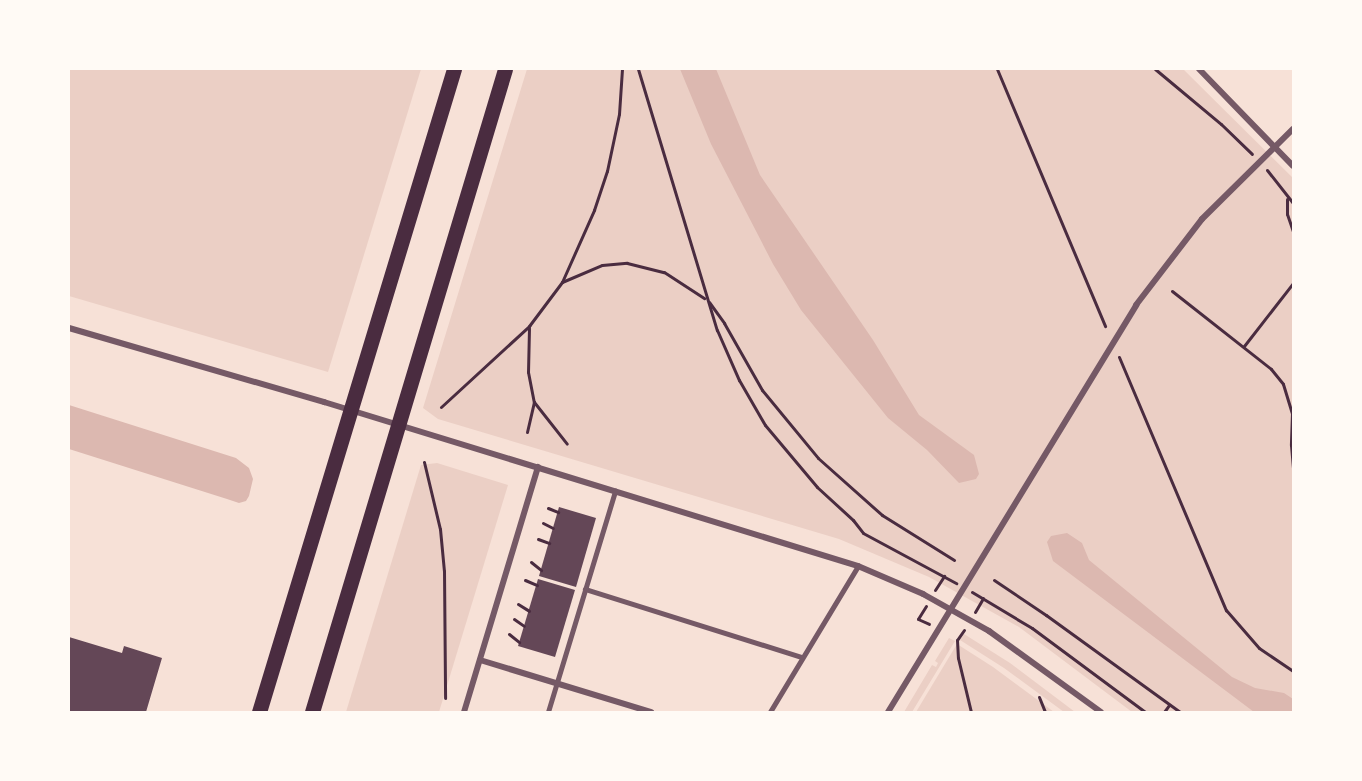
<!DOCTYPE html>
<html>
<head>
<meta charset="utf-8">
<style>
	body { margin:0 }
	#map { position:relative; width:1362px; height:781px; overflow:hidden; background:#f7e1d7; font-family:"Exo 2",sans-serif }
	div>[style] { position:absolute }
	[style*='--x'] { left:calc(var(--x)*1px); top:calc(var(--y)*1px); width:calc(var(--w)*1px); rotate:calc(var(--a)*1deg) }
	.green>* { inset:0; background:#ebcfc5 }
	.water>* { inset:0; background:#dcb8b0 }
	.building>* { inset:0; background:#644757 }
	.path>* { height:3px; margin:-1.5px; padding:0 1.5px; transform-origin:1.5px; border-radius:1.5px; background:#4a2c40 }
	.service>* { height:4.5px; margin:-2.25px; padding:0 2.25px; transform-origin:2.25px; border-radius:2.25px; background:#755966 }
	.minor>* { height:6px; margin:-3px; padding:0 3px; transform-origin:3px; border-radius:3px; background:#755966 }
	.primary>* { height:15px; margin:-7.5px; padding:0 7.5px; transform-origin:7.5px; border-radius:7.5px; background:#4a2c40 }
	span { translate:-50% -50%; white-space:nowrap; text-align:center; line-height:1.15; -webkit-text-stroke:6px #fffaf5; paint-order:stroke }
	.frame { position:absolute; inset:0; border:70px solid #fffaf5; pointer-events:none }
</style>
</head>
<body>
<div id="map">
	<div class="green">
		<i style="clip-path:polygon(69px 69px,421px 69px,328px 372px,69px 296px)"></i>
		<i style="clip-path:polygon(527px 69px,1183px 69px,1293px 178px,1293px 712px,1132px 712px,1019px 627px,929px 577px,839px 539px,438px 419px,423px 408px)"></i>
		<i style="clip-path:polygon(437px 463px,508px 485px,439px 712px,346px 712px,421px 465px)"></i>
		<i style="clip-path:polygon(964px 634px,1010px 663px,1075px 712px,1064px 712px,1004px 668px,960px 640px)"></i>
		<i style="clip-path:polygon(949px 638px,955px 641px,912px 712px,904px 712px,932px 665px,936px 667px,938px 663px,935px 661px)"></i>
		<i style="clip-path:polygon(957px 644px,993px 667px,1054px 712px,916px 712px)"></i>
	</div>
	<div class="water">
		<i style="clip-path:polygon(680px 69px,716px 69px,760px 175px,873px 340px,919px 415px,974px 455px,979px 474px,976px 479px,959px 483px,927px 450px,888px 418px,801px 310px,773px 264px,711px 144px)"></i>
		<i style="clip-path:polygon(69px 405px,236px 458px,249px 468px,253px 479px,249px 496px,246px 501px,239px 503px,227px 499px,69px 449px)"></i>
		<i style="clip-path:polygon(1067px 533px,1082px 543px,1089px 560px,1232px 677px,1255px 688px,1284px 693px,1293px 699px,1293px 712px,1254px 712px,1053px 561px,1047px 542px,1051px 536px)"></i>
	</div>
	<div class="building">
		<i style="clip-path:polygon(559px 507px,596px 518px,576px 587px,539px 576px)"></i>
		<i style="clip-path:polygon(538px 579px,575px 590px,555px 657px,518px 646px)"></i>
		<i style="clip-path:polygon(69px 637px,122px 653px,124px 646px,162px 658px,146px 712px,69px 712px)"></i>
	</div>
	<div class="path">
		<i style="--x:638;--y:69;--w:273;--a:73.2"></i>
		<i style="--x:717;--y:330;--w:55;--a:66.3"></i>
		<i style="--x:739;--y:380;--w:52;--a:60"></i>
		<i style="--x:765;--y:425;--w:81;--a:50"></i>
		<i style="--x:817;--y:487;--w:49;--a:42.5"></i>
		<i style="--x:853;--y:520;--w:16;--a:52"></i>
		<i style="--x:863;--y:533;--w:106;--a:28.3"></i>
		<i style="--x:997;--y:69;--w:279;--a:67.2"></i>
		<i style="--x:1155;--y:69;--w:86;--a:39.8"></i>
		<i style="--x:1221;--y:124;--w:43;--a:44.1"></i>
		<i style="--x:1267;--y:170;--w:42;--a:51.8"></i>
		<i style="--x:1287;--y:199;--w:15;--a:90"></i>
		<i style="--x:1287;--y:214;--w:18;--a:71"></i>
		<i style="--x:562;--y:282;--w:43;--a:-23"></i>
		<i style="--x:602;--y:265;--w:25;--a:-5"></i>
		<i style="--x:627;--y:263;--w:38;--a:14"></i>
		<i style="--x:664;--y:272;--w:48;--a:33"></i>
		<i style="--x:1172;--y:291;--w:126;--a:38.2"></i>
		<i style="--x:1271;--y:369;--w:19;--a:51"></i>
		<i style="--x:1283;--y:384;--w:30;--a:73"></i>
		<i style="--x:1292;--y:413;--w:32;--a:92"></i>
		<i style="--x:1291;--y:445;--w:25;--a:85"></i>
		<i style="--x:709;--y:302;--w:26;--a:54"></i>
		<i style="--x:724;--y:323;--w:77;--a:60.4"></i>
		<i style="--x:762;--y:390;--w:88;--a:50.5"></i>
		<i style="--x:818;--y:458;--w:86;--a:41.7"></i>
		<i style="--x:882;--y:515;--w:85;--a:32"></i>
		<i style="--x:529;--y:328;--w:44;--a:91.3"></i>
		<i style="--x:528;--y:372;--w:31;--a:79"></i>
		<i style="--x:534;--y:402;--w:53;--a:51.8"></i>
		<i style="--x:1244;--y:346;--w:80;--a:-52.1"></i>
		<i style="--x:1119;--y:357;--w:275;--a:67.1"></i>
		<i style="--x:1226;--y:610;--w:50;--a:49"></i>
		<i style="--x:1259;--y:648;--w:41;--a:34.1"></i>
		<i style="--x:441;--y:407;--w:120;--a:-42.6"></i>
		<i style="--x:529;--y:326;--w:55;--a:-53.1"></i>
		<i style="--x:562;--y:282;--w:79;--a:-66"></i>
		<i style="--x:594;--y:210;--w:41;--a:-71.6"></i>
		<i style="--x:607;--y:171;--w:58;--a:-78.1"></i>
		<i style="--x:619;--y:114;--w:45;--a:-86.2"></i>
		<i style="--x:527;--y:432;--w:31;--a:-77"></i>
		<i style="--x:424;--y:462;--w:69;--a:76.6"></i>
		<i style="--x:440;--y:529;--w:42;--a:84.6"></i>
		<i style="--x:444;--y:571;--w:127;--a:89.5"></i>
		<i style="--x:548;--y:508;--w:11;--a:22"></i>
		<i style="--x:543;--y:523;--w:11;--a:27"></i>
		<i style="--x:538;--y:539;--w:12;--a:20"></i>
		<i style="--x:531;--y:562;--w:13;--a:39"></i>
		<i style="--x:525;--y:580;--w:13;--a:23"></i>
		<i style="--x:994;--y:580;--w:63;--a:33.9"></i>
		<i style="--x:1046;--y:615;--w:165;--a:35.9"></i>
		<i style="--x:935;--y:590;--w:17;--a:-57"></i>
		<i style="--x:972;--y:592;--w:70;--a:31"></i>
		<i style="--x:1032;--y:628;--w:141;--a:36.6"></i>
		<i style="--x:518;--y:604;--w:13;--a:32"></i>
		<i style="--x:926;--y:606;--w:15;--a:122"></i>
		<i style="--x:918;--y:619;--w:12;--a:24"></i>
		<i style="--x:975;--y:612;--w:16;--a:-60"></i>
		<i style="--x:514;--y:619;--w:12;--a:35"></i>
		<i style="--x:964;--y:630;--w:12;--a:125"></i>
		<i style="--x:957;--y:640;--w:18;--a:87"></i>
		<i style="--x:958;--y:658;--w:56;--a:76.5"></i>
		<i style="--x:509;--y:634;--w:13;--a:39"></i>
		<i style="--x:1039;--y:697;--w:16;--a:68"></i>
		<i style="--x:1164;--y:712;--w:9;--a:-54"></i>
	</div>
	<div class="service">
		<i style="--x:585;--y:589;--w:227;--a:17.4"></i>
		<i style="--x:548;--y:712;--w:231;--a:-73.1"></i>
		<i style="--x:770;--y:712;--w:170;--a:-58.9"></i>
	</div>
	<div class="minor">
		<i style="--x:1199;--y:69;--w:135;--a:45.9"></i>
		<i style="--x:69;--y:328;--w:266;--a:16.2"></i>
		<i style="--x:324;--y:402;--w:559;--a:17.07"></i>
		<i style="--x:858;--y:566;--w:71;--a:23.3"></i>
		<i style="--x:923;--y:594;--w:76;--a:29.3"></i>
		<i style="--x:989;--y:631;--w:138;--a:35.9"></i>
		<i style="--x:480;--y:660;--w:179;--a:16.9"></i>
		<i style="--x:464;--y:712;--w:256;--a:-73.2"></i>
		<i style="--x:888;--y:712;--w:477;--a:-58.6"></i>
		<i style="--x:1136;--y:305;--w:108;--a:-52.5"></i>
		<i style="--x:1202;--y:219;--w:128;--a:-44.7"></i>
	</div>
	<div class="primary">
		<i style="--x:259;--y:712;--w:672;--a:-73.13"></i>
		<i style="--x:312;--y:712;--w:671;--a:-73.29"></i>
	</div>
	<div class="frame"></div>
</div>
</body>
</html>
